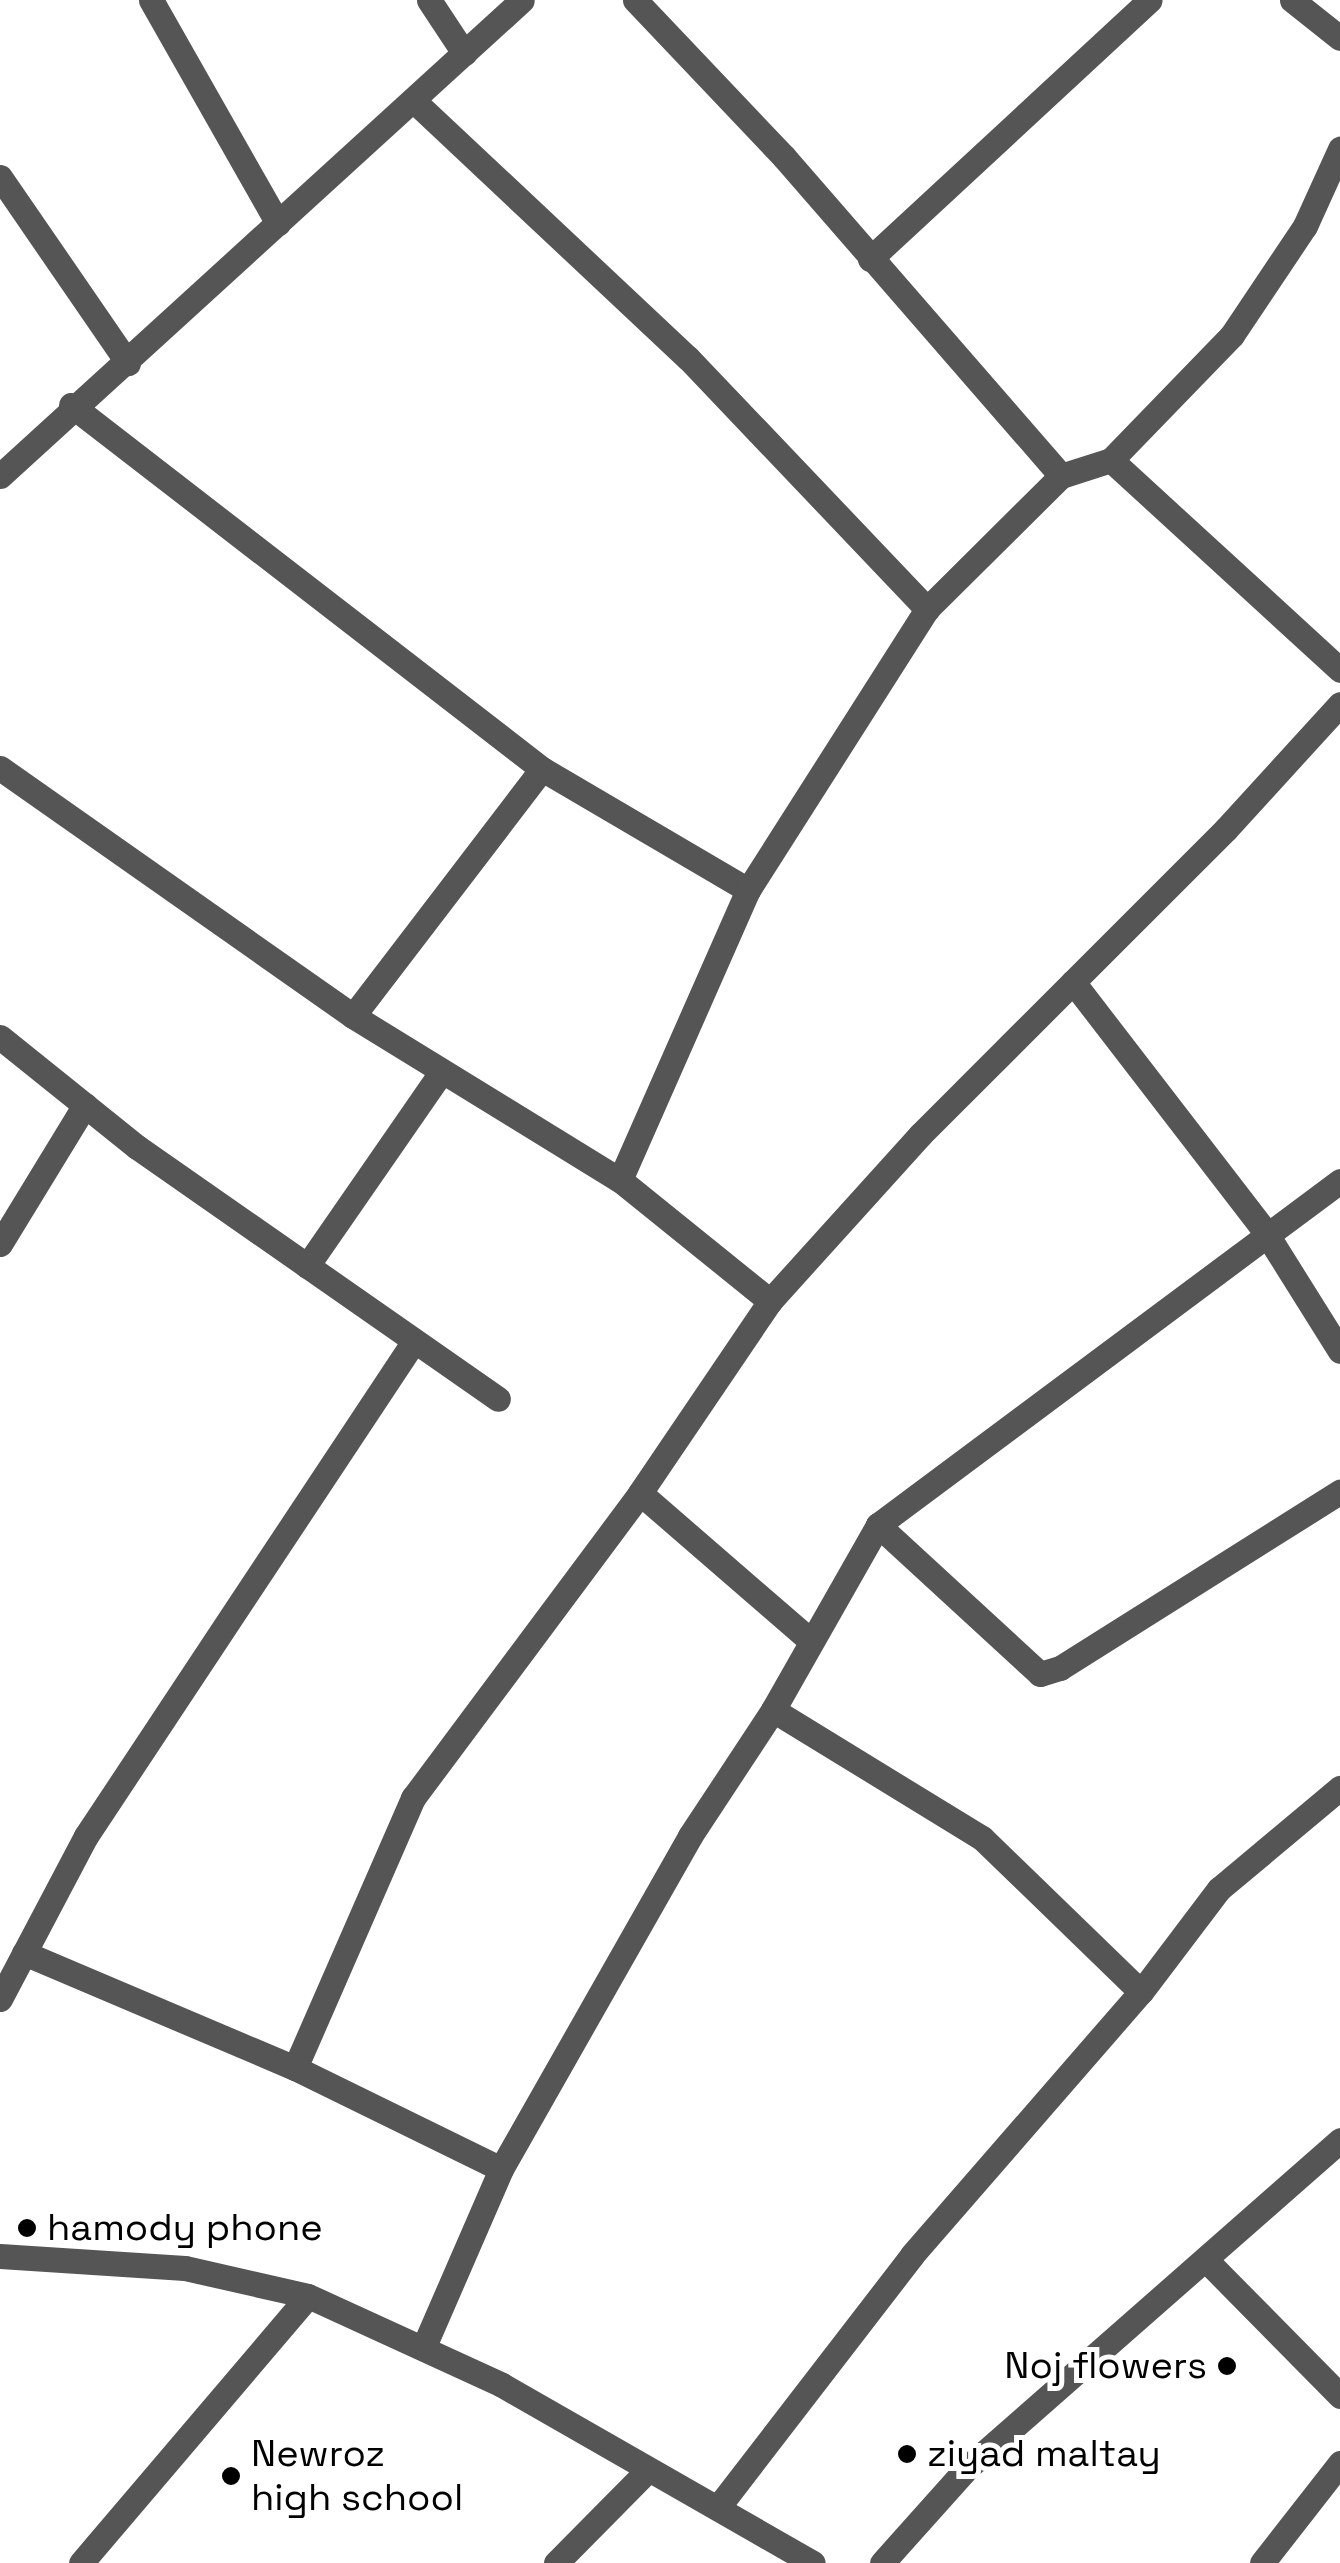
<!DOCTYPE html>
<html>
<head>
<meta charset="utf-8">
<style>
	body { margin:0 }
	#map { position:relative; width:1340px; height:2563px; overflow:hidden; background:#fff; font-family:"Space Grotesk",sans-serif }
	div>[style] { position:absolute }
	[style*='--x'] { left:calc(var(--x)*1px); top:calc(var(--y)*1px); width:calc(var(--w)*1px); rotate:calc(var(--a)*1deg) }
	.minor>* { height:25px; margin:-12.5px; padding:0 12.5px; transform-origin:12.5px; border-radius:12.5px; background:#555 }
	.dots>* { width:28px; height:28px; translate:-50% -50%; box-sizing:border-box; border:5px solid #fff; border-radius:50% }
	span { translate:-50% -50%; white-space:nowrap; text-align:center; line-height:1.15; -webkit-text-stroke:10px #fff; paint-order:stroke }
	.poi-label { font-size:38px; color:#000 }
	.left { translate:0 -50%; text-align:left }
	.right { translate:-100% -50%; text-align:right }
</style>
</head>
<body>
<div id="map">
	<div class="minor">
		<i style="--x:151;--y:0;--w:257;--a:60.4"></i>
		<i style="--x:429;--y:0;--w:64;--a:56.6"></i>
		<i style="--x:635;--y:0;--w:216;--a:46.5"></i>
		<i style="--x:784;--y:157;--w:422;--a:49"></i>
		<i style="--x:1292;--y:0;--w:61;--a:38.4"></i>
		<i style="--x:413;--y:100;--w:377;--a:43.2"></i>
		<i style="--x:688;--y:358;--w:347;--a:46.4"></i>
		<i style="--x:0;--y:177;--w:226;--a:55.5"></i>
		<i style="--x:870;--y:259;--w:381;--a:-42.8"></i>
		<i style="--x:71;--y:405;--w:595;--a:37.7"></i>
		<i style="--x:542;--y:769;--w:239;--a:30.4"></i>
		<i style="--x:1111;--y:460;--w:311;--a:42.5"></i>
		<i style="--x:0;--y:476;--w:706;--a:-42.36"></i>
		<i style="--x:0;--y:768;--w:431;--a:35.1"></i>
		<i style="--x:353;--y:1016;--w:313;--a:31.6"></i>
		<i style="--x:620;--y:1180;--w:193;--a:38.9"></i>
		<i style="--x:1073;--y:982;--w:317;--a:52.4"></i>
		<i style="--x:1266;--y:1233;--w:139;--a:57.9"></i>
		<i style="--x:353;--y:1016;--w:311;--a:-52.6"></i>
		<i style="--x:0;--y:1037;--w:176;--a:38.8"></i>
		<i style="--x:137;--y:1147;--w:440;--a:34.9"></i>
		<i style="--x:620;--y:1180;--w:317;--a:-66.2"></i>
		<i style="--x:748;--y:890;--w:333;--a:-57.5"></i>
		<i style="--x:927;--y:609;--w:189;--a:-44.8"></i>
		<i style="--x:1061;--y:476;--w:52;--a:-17.7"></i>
		<i style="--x:1111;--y:460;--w:174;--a:-45.9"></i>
		<i style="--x:1232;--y:335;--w:131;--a:-56.2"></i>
		<i style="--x:1305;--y:226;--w:85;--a:-65.6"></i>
		<i style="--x:0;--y:1244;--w:163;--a:-58.6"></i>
		<i style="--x:307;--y:1266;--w:237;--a:-55.3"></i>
		<i style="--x:640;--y:1493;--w:225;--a:40.9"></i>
		<i style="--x:878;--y:1525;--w:220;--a:42.6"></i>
		<i style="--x:1040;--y:1674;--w:21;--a:-17"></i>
		<i style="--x:1060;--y:1668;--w:331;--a:-32.2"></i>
		<i style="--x:773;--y:1710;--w:245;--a:31.5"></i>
		<i style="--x:982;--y:1838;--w:221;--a:44.1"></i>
		<i style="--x:24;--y:1953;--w:294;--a:23"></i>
		<i style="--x:295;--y:2068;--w:229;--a:26.1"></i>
		<i style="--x:0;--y:1999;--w:184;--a:-62.2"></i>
		<i style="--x:86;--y:1836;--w:594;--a:-56.47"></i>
		<i style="--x:295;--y:2068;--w:295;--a:-66.4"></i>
		<i style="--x:413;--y:1798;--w:380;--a:-53.3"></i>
		<i style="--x:640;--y:1493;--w:232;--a:-55.9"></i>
		<i style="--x:770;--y:1301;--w:224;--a:-47.9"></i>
		<i style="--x:920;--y:1135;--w:433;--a:-45"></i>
		<i style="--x:1226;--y:829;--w:169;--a:-47.6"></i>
		<i style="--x:0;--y:2256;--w:185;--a:3.7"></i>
		<i style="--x:185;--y:2268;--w:126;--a:12.8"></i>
		<i style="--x:308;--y:2296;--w:213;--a:24.6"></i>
		<i style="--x:502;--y:2385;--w:358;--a:29.8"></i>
		<i style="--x:1206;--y:2260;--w:191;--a:45.4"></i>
		<i style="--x:425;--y:2344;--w:191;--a:-66.5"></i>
		<i style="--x:501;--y:2169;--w:383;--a:-60.4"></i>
		<i style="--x:690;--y:1836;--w:151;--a:-56.6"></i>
		<i style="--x:773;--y:1710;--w:213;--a:-60.4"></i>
		<i style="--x:878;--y:1525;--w:576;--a:-36.67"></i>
		<i style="--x:719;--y:2506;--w:317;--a:-52.4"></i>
		<i style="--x:912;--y:2255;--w:349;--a:-49"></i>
		<i style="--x:1141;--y:1992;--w:129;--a:-52.9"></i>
		<i style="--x:1219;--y:1889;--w:158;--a:-39.9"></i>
		<i style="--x:81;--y:2563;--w:350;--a:-49.6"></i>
		<i style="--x:556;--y:2563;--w:129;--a:-45.3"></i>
		<i style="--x:882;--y:2563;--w:127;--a:-48.2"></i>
		<i style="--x:967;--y:2468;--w:497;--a:-41.3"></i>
		<i style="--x:1262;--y:2563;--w:127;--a:-52"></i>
	</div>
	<div class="dots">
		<i style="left:27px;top:2228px;background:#000"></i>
		<i style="left:1227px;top:2366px;background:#000"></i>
		<i style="left:907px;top:2454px;background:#000"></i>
		<i style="left:231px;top:2476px;background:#000"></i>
	</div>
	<div class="poi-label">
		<span class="left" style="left:47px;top:2228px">hamody phone</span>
		<span class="right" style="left:1207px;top:2366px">Noj flowers</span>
		<span class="left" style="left:251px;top:2476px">Newroz<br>high school</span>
		<span class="left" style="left:927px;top:2454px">ziyad maltay</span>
	</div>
</div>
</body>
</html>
